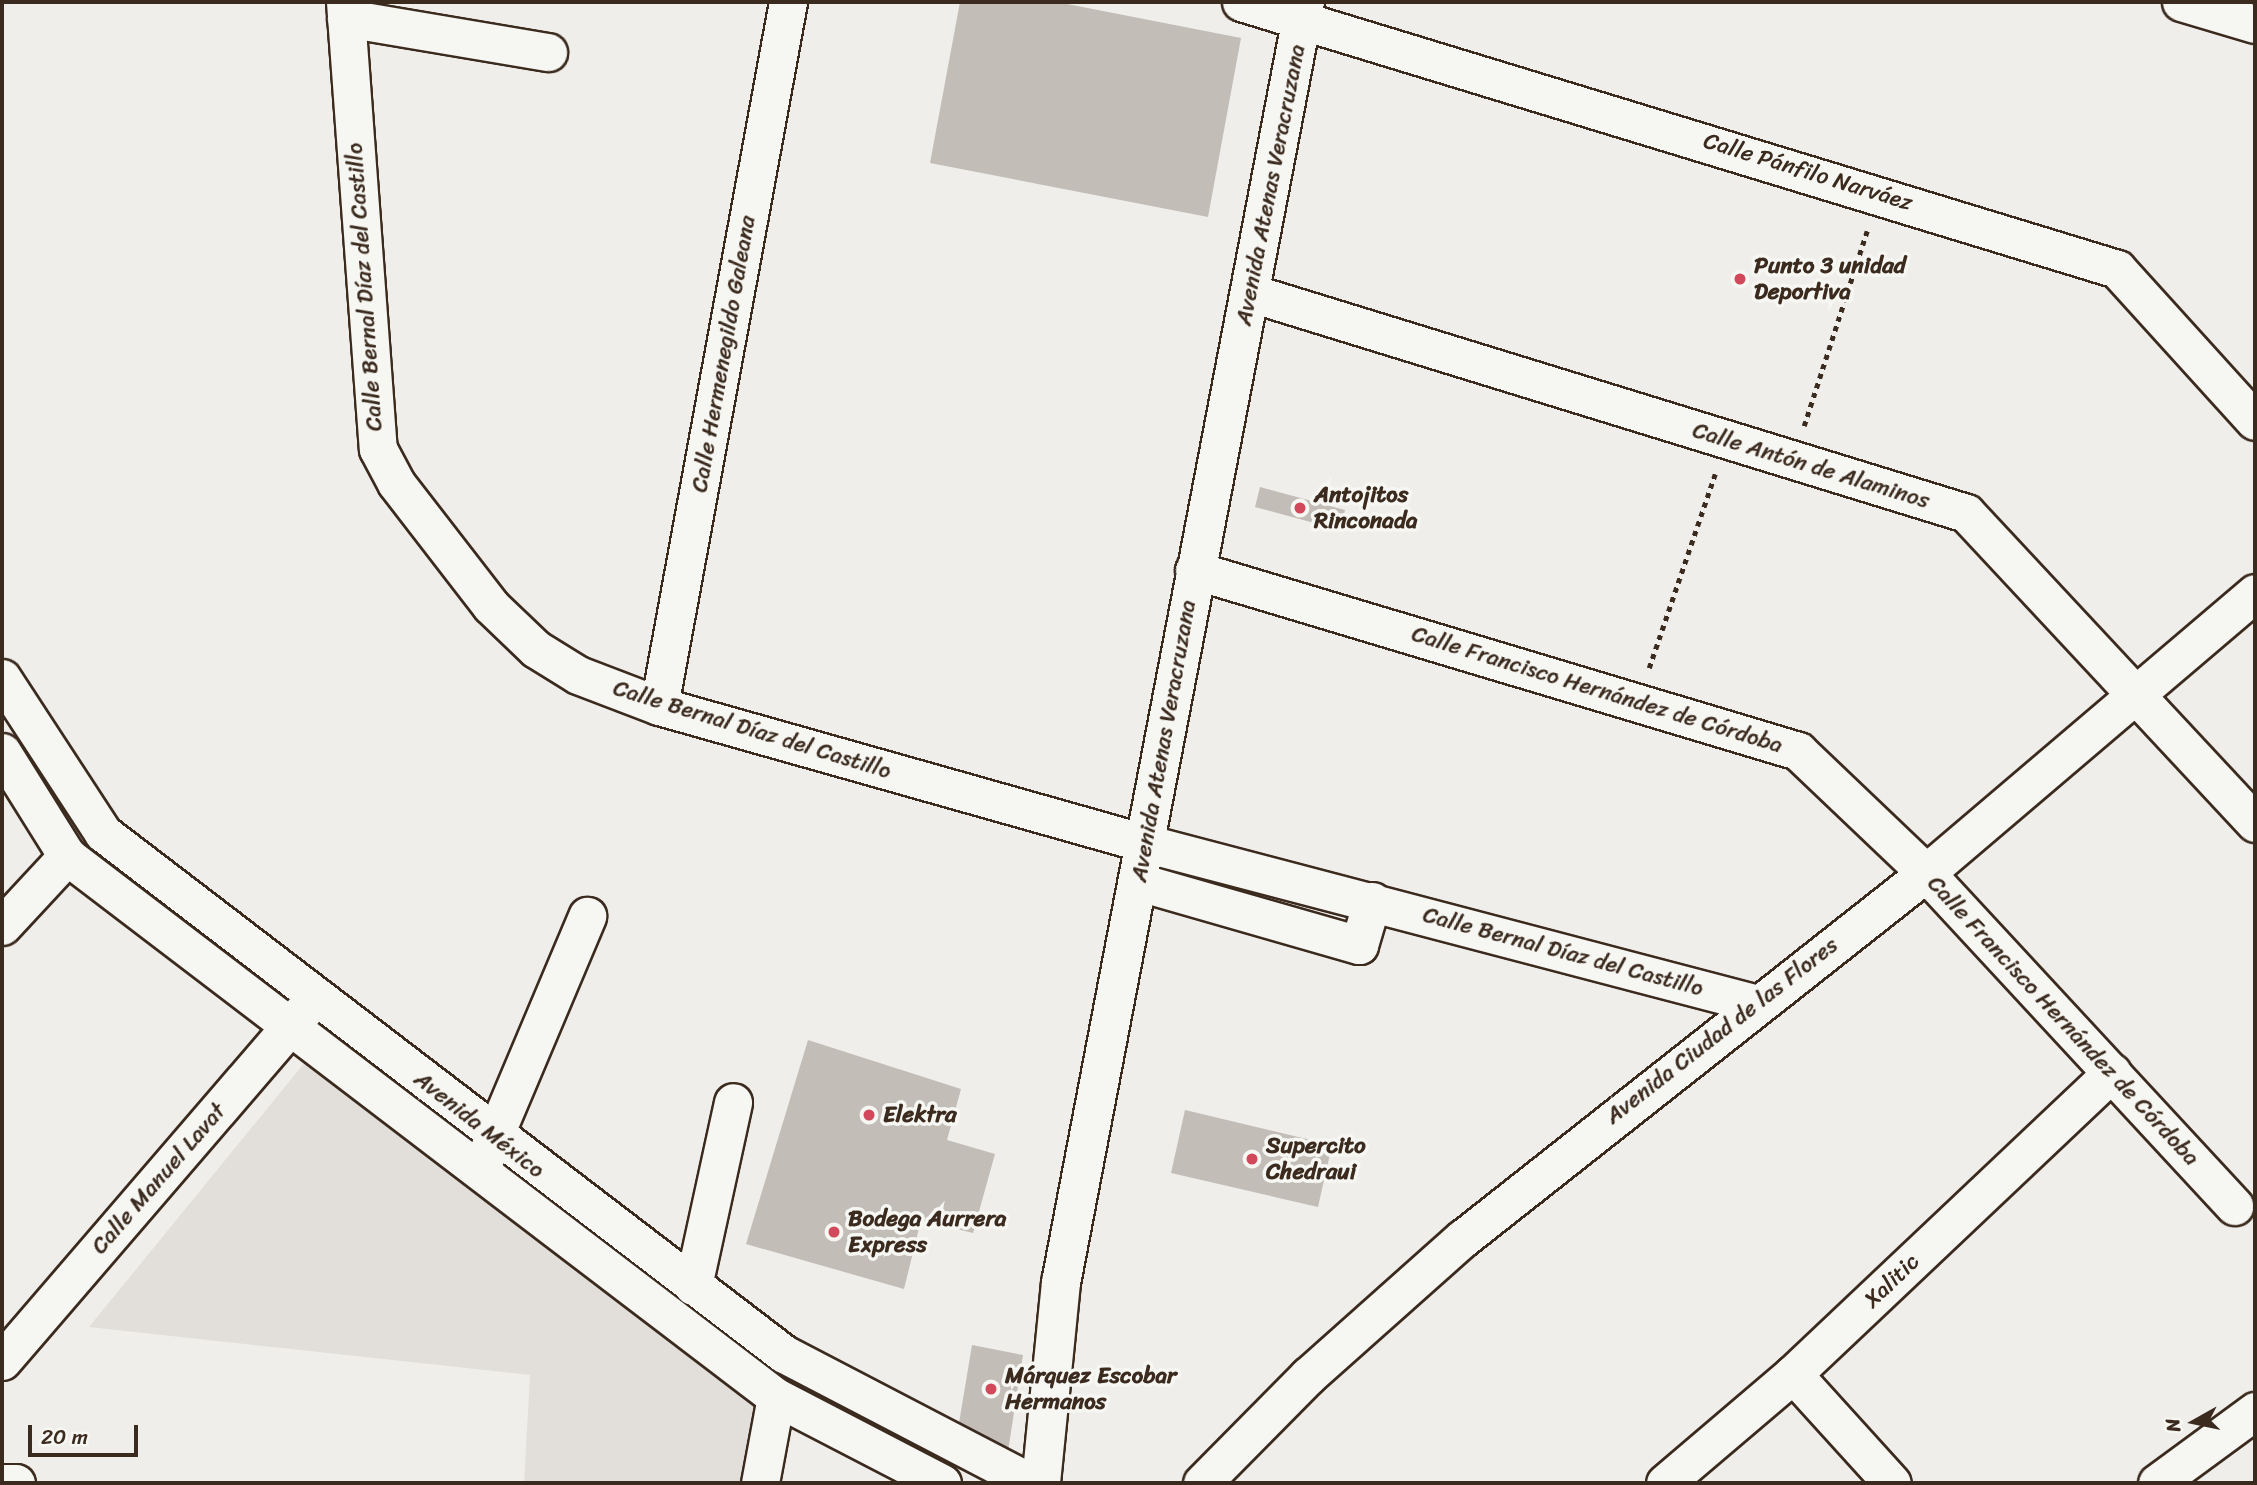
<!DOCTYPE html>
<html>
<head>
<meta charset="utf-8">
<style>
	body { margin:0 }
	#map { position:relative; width:2257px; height:1485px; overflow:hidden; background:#efeeea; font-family:Sriracha,sans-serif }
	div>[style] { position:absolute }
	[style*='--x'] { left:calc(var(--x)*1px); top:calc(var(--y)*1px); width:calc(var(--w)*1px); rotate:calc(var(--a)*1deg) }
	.built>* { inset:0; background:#e2dfdb }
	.building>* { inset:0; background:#c2bdb7 }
	.path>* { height:4.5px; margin-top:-2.25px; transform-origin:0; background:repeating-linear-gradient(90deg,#3b2a1e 0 5px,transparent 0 10px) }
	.roads { filter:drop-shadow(2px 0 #3b2a1e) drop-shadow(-2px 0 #3b2a1e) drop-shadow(0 2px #3b2a1e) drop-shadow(0 -2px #3b2a1e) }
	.minor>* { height:37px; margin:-18.5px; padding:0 18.5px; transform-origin:18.5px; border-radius:18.5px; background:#f6f6f2 }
	.major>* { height:38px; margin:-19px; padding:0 19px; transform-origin:19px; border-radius:19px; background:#f6f6f2 }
	.dots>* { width:19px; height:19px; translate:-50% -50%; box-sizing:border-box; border:4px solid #f6f6f2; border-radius:50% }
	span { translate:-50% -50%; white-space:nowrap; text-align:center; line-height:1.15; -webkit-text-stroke:7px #f6f6f2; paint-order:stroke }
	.street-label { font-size:23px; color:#3b2a1e }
	.poi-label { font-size:23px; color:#3b2a1e; font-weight:700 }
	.left { translate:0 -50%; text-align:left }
	.frame { position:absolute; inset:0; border:4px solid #3b2a1e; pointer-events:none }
	.north { position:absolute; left:2159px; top:1387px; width:70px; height:70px; -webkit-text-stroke:5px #f6f6f2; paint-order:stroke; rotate:261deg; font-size:19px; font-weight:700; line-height:28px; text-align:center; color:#3b2a1e }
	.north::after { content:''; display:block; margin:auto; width:24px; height:32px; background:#3b2a1e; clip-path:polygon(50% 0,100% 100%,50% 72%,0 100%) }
	.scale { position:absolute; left:28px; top:1425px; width:110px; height:32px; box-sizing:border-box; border:4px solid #3b2a1e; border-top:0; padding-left:9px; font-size:21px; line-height:24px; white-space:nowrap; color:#3b2a1e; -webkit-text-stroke:5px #f6f6f2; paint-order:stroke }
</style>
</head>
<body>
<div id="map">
	<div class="built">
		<i style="clip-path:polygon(310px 1056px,754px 1401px,745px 1483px,524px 1483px,530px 1375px,89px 1327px)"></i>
	</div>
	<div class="building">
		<i style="clip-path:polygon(960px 2px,1057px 2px,1241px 38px,1208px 217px,930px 163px)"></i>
		<i style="clip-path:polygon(1260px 487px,1345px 510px,1340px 530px,1255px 507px)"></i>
		<i style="clip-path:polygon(808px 1040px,961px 1089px,947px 1140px,995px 1154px,973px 1233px,921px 1220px,904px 1289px,746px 1244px)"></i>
		<i style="clip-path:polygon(1185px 1110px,1332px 1145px,1318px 1207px,1171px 1173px)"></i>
		<i style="clip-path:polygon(972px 1345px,1023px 1355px,1008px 1451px,959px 1423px)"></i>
	</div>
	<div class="path">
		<i style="--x:1804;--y:426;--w:205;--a:-72.1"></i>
		<i style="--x:1649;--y:668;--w:205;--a:-71.2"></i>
	</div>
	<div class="roads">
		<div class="minor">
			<i style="--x:345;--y:2;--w:448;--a:85.8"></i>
			<i style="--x:378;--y:449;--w:38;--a:62"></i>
			<i style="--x:396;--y:483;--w:155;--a:52.3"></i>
			<i style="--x:491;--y:606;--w:62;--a:43.7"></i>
			<i style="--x:536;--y:649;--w:49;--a:31.8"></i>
			<i style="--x:578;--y:675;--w:87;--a:20.9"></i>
			<i style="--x:659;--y:706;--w:508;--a:15.76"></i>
			<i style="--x:1148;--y:844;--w:627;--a:14.7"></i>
			<i style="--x:1241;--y:2;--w:916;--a:16.95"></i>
			<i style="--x:2117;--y:269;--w:205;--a:47.8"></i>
			<i style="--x:2181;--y:2;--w:77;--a:16.6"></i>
			<i style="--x:346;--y:18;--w:205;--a:9.6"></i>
			<i style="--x:1251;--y:293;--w:748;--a:17.1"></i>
			<i style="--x:1966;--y:513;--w:424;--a:47"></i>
			<i style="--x:1194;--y:570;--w:631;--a:16.68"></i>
			<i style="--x:1798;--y:751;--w:177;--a:43.6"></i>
			<i style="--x:1926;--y:873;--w:454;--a:47.2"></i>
			<i style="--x:2;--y:678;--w:185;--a:56.9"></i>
			<i style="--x:103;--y:833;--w:857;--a:37.42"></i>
			<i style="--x:784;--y:1354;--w:280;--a:27.5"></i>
			<i style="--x:659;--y:706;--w:716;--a:-79.62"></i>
			<i style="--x:2;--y:752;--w:123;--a:58"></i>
			<i style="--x:67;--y:856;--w:892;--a:37.35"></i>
			<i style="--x:776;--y:1397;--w:187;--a:27.4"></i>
			<i style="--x:1139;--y:882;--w:229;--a:16"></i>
			<i style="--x:1359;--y:945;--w:46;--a:-73.5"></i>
			<i style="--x:2;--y:926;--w:96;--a:-47.1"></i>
			<i style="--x:485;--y:1158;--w:263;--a:-67.1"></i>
			<i style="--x:693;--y:1286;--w:188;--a:-77.7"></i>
			<i style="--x:2;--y:1361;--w:468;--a:-49.3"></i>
			<i style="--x:1793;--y:1374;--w:147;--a:47.8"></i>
			<i style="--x:2;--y:1483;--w:14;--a:0"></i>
			<i style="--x:760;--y:1483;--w:87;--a:-79.5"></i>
			<i style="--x:1202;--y:1483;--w:151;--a:-45.3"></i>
			<i style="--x:1308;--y:1376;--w:206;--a:-41.7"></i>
			<i style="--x:1462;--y:1239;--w:591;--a:-38.27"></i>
			<i style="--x:1926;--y:873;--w:432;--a:-40.4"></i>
			<i style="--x:1665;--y:1483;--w:168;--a:-40.4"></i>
			<i style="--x:1793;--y:1374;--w:439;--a:-43.4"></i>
			<i style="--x:2157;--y:1483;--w:122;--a:-36.3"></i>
		</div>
		<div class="major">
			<i style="--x:1041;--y:1483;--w:201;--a:-84.3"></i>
			<i style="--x:1061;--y:1283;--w:1304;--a:-79.22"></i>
		</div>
	</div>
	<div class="dots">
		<i style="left:1740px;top:279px;background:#d1495b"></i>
		<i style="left:1300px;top:508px;background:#d1495b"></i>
		<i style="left:869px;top:1115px;background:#d1495b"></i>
		<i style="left:1252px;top:1159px;background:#d1495b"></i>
		<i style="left:834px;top:1232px;background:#d1495b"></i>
		<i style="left:991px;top:1389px;background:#d1495b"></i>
	</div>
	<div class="street-label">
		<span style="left:1808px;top:172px;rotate:17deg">Calle Pánfilo Narváez</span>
		<span style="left:1271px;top:185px;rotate:-79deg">Avenida Atenas Veracruzana</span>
		<span style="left:365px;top:287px;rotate:-94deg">Calle Bernal Díaz del Castillo</span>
		<span style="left:724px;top:354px;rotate:-80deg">Calle Hermenegildo Galeana</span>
		<span style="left:1811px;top:466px;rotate:17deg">Calle Antón de Alaminos</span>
		<span style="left:1597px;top:690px;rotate:17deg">Calle Francisco Hernández de Córdoba</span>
		<span style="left:752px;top:730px;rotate:17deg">Calle Bernal Díaz del Castillo</span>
		<span style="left:1164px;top:741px;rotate:-80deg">Avenida Atenas Veracruzana</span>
		<span style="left:1563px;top:952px;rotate:15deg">Calle Bernal Díaz del Castillo</span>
		<span style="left:2063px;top:1021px;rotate:47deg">Calle Francisco Hernández de Córdoba</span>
		<span style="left:1722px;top:1031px;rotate:-38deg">Avenida Ciudad de las Flores</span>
		<span style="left:479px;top:1125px;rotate:38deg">Avenida México</span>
		<span style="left:159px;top:1179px;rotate:-49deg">Calle Manuel Lavat</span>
		<span style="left:1892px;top:1281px;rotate:-44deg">Xalitic</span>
	</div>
	<div class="poi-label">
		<span class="left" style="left:1754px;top:279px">Punto 3 unidad<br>Deportiva</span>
		<span class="left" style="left:1314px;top:508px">Antojitos<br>Rinconada</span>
		<span class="left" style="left:883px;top:1115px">Elektra</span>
		<span class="left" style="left:1266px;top:1159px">Supercito<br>Chedraui</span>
		<span class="left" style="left:848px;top:1232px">Bodega Aurrera<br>Express</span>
		<span class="left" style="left:1005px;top:1389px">Márquez Escobar<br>Hermanos</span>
	</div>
	<div class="frame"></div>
	<div class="north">N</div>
	<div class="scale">20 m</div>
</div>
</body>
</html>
